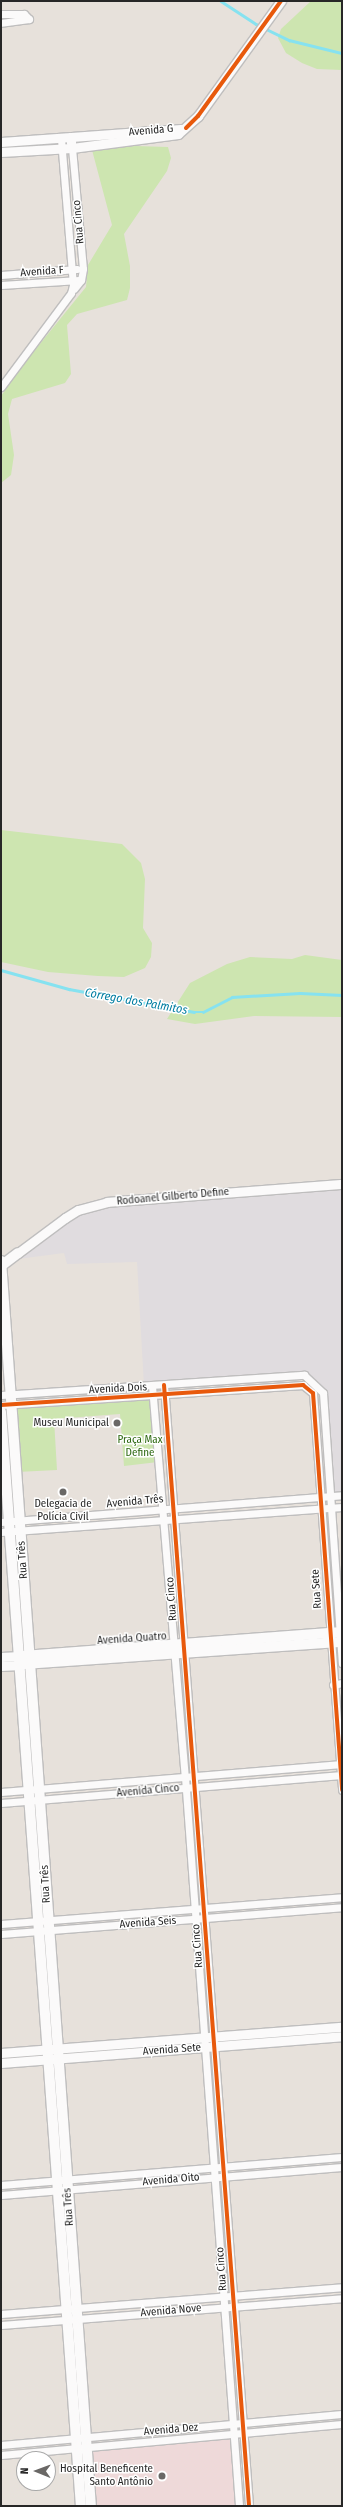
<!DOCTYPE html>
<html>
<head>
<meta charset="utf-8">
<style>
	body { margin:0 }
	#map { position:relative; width:343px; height:2507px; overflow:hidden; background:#e7e1db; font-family:"Fira Sans Condensed",sans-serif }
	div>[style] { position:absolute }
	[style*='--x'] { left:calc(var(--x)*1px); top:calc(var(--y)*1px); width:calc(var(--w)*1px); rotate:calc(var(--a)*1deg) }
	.industrial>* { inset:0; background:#e0dcdf }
	.medical>* { inset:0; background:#eed9d9 }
	.green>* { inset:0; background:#cde5b0 }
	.stream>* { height:2.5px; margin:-1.25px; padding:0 1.25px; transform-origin:1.25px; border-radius:1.25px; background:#86e2f0 }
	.roads { filter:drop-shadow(1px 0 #bfbebe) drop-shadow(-1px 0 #bfbebe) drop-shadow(0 1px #bfbebe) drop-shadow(0 -1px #bfbebe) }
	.minor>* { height:7px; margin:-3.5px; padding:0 3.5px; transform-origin:3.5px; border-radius:3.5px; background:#fbfafa }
	.tertiary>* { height:9px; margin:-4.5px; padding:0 4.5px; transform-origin:4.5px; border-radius:4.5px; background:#fbfafa }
	.secondary>* { height:10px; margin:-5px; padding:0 5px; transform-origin:5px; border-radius:5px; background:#fbfafa }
	.cycleway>* { height:4px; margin:-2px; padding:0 2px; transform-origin:2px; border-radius:2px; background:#e8590c }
	.dots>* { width:11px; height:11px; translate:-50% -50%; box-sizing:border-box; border:2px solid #fff; border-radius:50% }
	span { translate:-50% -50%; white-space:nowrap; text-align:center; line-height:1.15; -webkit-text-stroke:3px #fff; paint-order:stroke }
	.street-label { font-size:11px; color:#272727 }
	.poi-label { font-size:11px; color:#272727 }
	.right { translate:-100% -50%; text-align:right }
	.park-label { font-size:11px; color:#2e6912 }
	.water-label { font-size:12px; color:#017da1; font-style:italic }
	.frame { position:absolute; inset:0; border:2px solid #272727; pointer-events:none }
	.north { position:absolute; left:16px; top:2451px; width:40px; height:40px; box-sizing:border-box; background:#fff; border:1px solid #a9a9a9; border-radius:50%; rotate:271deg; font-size:11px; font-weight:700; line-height:16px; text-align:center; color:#272727 }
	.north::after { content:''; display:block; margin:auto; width:14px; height:18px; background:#6a6866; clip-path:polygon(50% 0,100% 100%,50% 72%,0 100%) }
</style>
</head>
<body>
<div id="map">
	<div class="industrial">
		<i style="clip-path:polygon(342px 1189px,342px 1494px,330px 1495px,324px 1392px,304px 1375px,144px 1386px,137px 1262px,67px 1264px,64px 1253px,18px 1259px,71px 1218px,98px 1209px,130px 1204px)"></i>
	</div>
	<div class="medical">
		<i style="clip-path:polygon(232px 2433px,238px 2506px,91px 2506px,87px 2447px)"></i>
	</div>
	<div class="green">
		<i style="clip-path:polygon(311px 1px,342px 1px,342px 70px,317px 69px,302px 63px,286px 53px,278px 38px,281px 29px)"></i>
		<i style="clip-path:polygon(135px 146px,168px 147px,171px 158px,167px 171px,124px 234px,130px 266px,130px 288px,127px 300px,77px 314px,67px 325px,71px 374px,65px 383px,12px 399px,8px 414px,14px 455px,11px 475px,1px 483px,1px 396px,22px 366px,86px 287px,88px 265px,112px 225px,92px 150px)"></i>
		<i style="clip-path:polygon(1px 830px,122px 844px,141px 863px,145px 879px,143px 928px,152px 943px,151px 957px,145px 968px,124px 977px,98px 976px,48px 972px,1px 962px)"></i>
		<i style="clip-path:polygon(305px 955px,342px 960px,342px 1017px,254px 1016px,195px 1024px,167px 1019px,190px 983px,227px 964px,250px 957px,292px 959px)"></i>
		<i style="clip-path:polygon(152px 1396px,158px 1462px,124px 1466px,120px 1414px,54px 1419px,57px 1470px,17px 1472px,11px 1404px)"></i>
	</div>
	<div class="stream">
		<i style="--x:221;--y:1;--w:42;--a:33.3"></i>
		<i style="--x:256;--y:24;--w:37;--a:26"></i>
		<i style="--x:289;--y:40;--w:55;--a:13.8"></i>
		<i style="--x:1;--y:970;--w:71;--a:15.6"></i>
		<i style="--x:69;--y:989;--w:127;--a:10.4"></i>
		<i style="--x:194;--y:1012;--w:9;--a:0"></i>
		<i style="--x:203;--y:1012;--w:33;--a:-27"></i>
		<i style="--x:232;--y:997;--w:68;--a:-3.4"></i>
		<i style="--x:300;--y:993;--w:42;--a:2.7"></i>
	</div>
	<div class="roads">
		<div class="minor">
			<i style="--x:1;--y:14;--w:23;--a:0"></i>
			<i style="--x:24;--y:14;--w:7;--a:45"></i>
			<i style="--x:29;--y:19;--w:28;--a:172"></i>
			<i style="--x:72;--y:148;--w:121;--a:84.8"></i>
			<i style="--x:83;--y:269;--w:11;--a:100"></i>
			<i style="--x:81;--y:280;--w:11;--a:128"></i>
			<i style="--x:1;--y:275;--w:76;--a:-4.5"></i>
			<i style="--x:1;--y:285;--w:78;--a:-3.7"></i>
			<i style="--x:1;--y:387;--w:117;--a:-53.3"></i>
			<i style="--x:71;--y:293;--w:8;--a:-76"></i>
			<i style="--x:73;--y:285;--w:147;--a:-94.7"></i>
			<i style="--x:164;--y:1385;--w:1124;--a:85.66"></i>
			<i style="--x:152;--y:1386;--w:392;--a:85.2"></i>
			<i style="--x:185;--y:1777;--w:731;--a:85.76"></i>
			<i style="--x:1;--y:1395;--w:304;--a:-3.8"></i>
			<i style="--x:304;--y:1375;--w:26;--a:43"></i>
			<i style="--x:323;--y:1393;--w:271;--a:86"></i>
			<i style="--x:1;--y:1405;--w:303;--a:-3.8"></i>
			<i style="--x:303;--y:1385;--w:13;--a:39"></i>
			<i style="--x:313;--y:1393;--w:398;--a:85.8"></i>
			<i style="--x:1;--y:1522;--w:342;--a:-4.5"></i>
			<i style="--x:1;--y:1532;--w:342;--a:-4.2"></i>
			<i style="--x:333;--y:1685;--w:9;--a:-13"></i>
			<i style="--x:1;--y:1792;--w:342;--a:-4.7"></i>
			<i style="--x:1;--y:1803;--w:342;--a:-4.7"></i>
			<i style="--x:1;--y:1924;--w:342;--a:-4.5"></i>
			<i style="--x:1;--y:1934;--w:342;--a:-4.5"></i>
			<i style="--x:1;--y:2185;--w:342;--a:-4.7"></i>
			<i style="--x:1;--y:2195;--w:342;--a:-4.7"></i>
			<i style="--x:1;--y:2314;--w:342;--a:-4.5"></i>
			<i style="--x:1;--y:2325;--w:342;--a:-4.5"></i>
			<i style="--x:1;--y:2445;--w:342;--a:-5.2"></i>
			<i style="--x:1;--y:2455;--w:342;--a:-5.2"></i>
		</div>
		<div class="tertiary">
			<i style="--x:71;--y:137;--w:110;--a:-4.2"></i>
			<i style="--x:1;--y:142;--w:70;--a:-4.1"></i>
			<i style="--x:71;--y:137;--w:6;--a:90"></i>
			<i style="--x:1;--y:152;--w:71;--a:-3.2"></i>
			<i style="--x:72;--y:148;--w:107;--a:-7.5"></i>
			<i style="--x:178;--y:134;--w:27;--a:-42"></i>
			<i style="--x:198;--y:116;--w:142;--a:-54.2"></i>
			<i style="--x:18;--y:1253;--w:59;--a:-36.7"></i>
			<i style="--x:65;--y:1218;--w:15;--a:-32"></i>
			<i style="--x:78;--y:1210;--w:30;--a:-15"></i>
			<i style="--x:107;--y:1202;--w:236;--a:-4.4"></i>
			<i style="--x:1;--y:1657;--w:19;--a:-3"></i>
			<i style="--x:1;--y:1666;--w:19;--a:-3"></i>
			<i style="--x:1;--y:2053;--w:342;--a:-4.4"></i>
			<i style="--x:1;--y:2063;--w:342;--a:-4.5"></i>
		</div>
		<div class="secondary">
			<i style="--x:1;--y:1261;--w:1248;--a:85.87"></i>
			<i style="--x:1;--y:1266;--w:21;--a:-37"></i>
			<i style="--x:1;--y:1412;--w:1097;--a:85.82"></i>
			<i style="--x:23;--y:1656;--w:320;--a:-4.3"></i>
			<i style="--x:24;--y:1664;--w:319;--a:-4"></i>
		</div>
	</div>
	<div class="cycleway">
		<i style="--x:186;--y:128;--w:17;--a:-45"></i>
		<i style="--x:198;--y:116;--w:142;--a:-54.2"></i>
		<i style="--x:164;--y:1385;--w:1124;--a:85.66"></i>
		<i style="--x:1;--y:1405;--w:303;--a:-3.8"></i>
		<i style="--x:303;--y:1385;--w:13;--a:39"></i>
		<i style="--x:313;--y:1393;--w:398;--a:85.8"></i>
	</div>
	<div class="dots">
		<i style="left:117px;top:1423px;background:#6a6866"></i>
		<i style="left:63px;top:1492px;background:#6a6866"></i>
		<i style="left:162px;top:2476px;background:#6a6866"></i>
	</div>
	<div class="street-label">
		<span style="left:151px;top:131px;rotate:-5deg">Avenida G</span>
		<span style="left:79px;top:222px;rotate:-95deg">Rua Cinco</span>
		<span style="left:42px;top:272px;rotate:-4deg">Avenida F</span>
		<span style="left:173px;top:1197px;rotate:-5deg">Rodoanel Gilberto Define</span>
		<span style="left:118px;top:1389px;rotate:-3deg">Avenida Dois</span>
		<span style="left:135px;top:1502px;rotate:-5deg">Avenida Três</span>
		<span style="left:23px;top:1560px;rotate:-94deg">Rua Três</span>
		<span style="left:317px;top:1589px;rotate:-94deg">Rua Sete</span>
		<span style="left:172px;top:1599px;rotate:-94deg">Rua Cinco</span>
		<span style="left:132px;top:1639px;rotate:-4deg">Avenida Quatro</span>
		<span style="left:148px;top:1791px;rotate:-5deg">Avenida Cinco</span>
		<span style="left:46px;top:1884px;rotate:-93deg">Rua Três</span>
		<span style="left:148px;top:1923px;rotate:-4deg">Avenida Seis</span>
		<span style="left:198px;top:1946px;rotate:-94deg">Rua Cinco</span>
		<span style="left:172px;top:2050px;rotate:-4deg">Avenida Sete</span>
		<span style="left:171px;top:2180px;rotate:-5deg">Avenida Oito</span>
		<span style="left:69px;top:2207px;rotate:-94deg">Rua Três</span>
		<span style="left:222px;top:2269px;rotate:-94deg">Rua Cinco</span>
		<span style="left:171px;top:2311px;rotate:-5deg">Avenida Nove</span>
		<span style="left:171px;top:2430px;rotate:-5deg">Avenida Dez</span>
	</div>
	<div class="poi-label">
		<span class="right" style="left:109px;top:1423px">Museu Municipal</span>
		<span style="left:63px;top:1511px">Delegacia de<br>Polícia Civil</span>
		<span class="right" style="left:153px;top:2476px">Hospital Beneficente<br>Santo Antônio</span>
	</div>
	<div class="park-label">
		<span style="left:140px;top:1447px">Praça Max<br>Define</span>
	</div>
	<div class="water-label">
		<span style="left:136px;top:1002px;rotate:10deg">Córrego dos Palmitos</span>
	</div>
	<div class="frame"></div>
	<div class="north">N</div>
</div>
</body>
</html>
